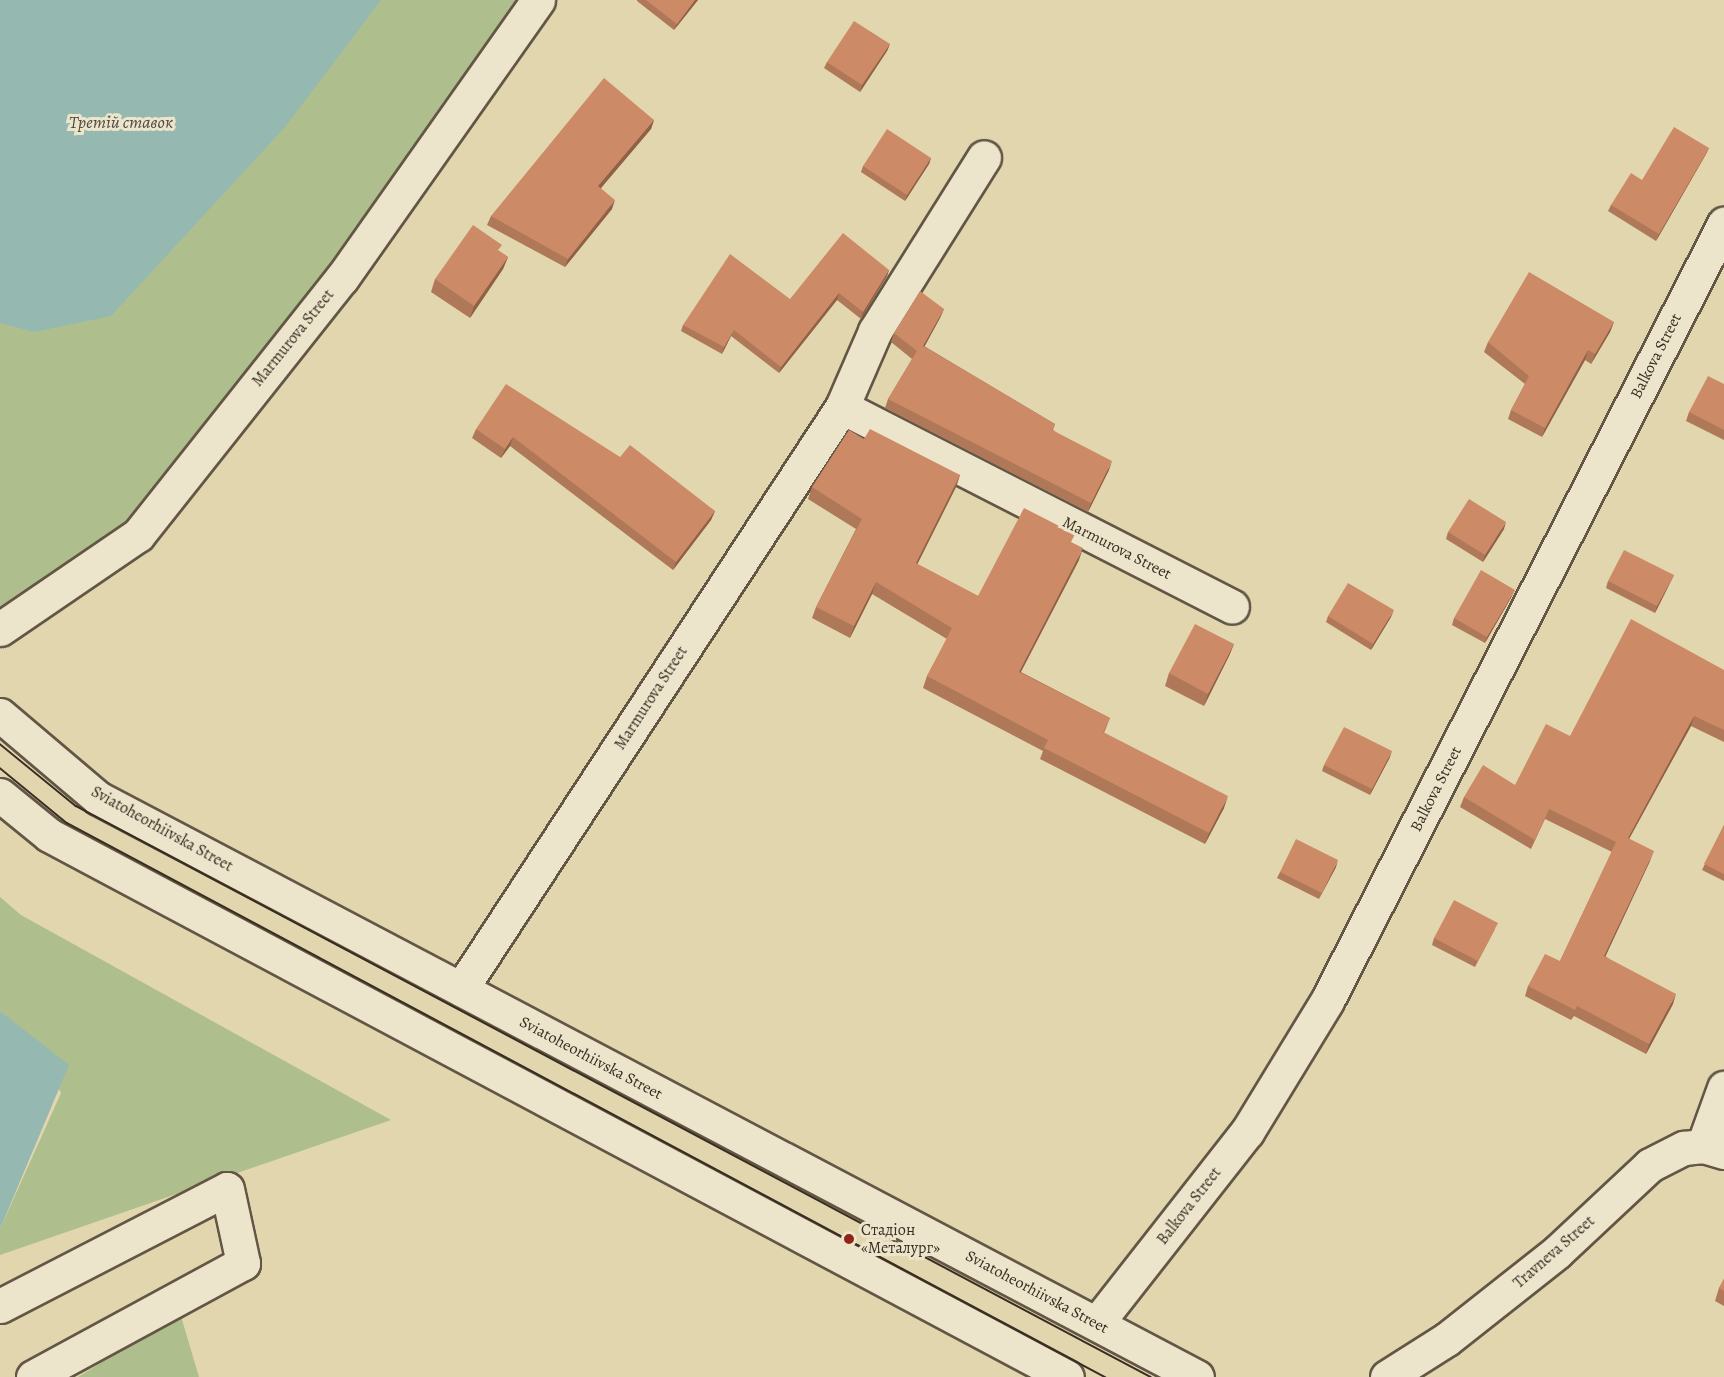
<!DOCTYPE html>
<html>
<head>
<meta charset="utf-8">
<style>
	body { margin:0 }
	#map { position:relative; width:1724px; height:1377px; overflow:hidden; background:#e2d6af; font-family:Alegreya,serif }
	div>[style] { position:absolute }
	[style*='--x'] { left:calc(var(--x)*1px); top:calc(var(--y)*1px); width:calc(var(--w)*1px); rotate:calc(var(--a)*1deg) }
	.green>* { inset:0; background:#afbe8d }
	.water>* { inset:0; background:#95b9b0 }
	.roads { filter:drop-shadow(2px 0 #635645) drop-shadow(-2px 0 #635645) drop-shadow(0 2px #635645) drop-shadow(0 -2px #635645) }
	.pedestrian>* { height:33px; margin:-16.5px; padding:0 16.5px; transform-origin:16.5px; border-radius:16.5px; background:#ece4cb }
	.minor>* { height:33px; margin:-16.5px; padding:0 16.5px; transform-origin:16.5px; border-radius:16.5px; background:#ece4cb }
	.secondary>* { height:33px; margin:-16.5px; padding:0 16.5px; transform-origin:16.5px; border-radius:16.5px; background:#ece4cb }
	.tram>* { height:1.5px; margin:-0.75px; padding:0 0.75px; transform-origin:0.75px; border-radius:0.75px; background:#392c22 }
	.wall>* { inset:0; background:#af7858 }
	.shaded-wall>* { inset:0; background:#8f6147 }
	.building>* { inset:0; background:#cc8b66 }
	.dots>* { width:16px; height:16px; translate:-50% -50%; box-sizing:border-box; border:3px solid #ece4cb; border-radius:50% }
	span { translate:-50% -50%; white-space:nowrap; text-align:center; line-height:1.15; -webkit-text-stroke:6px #ece4cb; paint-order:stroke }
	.street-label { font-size:16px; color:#392c22 }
	.poi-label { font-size:16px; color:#392c22 }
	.left { translate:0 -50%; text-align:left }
	.water-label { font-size:18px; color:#4b483e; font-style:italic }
</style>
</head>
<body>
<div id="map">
	<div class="green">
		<i style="clip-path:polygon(0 0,517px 0,327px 269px,123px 525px,0 609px)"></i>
		<i style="clip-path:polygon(0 897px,21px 915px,391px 1120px,0 1255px,0 1229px,61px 1093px,31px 1038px,0 1011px)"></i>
		<i style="clip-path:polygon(180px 1313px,199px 1377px,78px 1377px)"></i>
	</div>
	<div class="water">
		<i style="clip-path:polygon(0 0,381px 0,285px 127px,111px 316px,34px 332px,0 323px)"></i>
		<i style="clip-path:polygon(0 1011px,69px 1065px,0 1229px)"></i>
	</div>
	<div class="roads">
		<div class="pedestrian">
			<i style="--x:0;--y:1306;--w:255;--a:-27.3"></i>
			<i style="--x:227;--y:1189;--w:76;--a:77.8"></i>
			<i style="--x:243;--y:1263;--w:239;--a:151.5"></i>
		</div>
		<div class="minor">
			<i style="--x:842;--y:407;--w:438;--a:27.1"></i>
			<i style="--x:0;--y:629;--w:167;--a:-34.3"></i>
			<i style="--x:138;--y:535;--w:328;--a:-51.6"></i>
			<i style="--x:342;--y:278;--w:340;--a:-54.8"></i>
			<i style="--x:461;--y:989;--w:696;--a:-56.79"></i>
			<i style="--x:842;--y:407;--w:83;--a:-66.5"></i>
			<i style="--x:875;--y:331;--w:205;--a:-57.9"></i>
			<i style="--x:1703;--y:1146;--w:62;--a:-70.1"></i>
			<i style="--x:1097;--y:1323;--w:243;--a:-51.9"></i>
			<i style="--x:1247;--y:1132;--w:153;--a:-58.6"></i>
			<i style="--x:1327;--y:1001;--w:873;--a:-62.94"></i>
			<i style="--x:1387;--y:1377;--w:71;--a:-32.3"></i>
			<i style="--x:1447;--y:1339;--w:140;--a:-38.3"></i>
			<i style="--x:1557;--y:1252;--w:127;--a:-43.1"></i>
			<i style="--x:1650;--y:1165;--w:38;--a:-27"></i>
			<i style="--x:1684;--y:1148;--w:19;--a:-6"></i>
			<i style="--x:1703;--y:1146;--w:22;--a:16"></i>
		</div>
		<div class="secondary">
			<i style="--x:0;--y:715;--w:128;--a:40.3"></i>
			<i style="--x:98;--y:798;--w:1242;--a:27.78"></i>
			<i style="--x:0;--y:795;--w:63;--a:39.2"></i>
			<i style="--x:49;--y:835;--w:1153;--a:28.03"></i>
		</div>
	</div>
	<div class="tram">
		<i style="--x:0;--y:744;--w:98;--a:39.2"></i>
		<i style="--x:76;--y:806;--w:1217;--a:27.98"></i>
		<i style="--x:0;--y:768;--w:87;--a:39.4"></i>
		<i style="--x:67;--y:823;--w:1177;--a:28.09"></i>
	</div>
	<div class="wall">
		<i style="clip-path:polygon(637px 0,698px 0,674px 30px,637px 1px)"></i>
		<i style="clip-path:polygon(890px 44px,887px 51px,860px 92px,824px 68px,827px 62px)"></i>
		<i style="clip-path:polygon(654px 120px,651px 129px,601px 188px,612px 209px,565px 267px,487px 225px,491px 216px)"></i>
		<i style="clip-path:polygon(1709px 148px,1706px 154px,1656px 241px,1608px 211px,1611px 205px,1642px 180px)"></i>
		<i style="clip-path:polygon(931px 158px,929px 164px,905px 201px,861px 172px,863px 166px)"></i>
		<i style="clip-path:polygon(499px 251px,508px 257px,503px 269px,470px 318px,431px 292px,435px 279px)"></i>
		<i style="clip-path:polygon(889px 270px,887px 276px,861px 319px,837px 300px,779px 373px,731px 336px,722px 354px,681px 331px,683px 325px,790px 299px)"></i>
		<i style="clip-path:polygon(944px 309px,940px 318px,924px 346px,1055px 424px,1053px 430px,1109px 470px,1088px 512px,885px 408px,888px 399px,912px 359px,891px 342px,894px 333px)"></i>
		<i style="clip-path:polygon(1614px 322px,1610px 332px,1591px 364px,1585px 360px,1542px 437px,1508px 419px,1511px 410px,1525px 384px,1484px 352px,1488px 342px)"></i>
		<i style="clip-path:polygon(1724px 384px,1724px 440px,1686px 421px,1689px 412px)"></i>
		<i style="clip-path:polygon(476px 429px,620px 457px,715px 511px,711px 520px,673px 570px,510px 446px,501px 458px,472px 438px)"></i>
		<i style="clip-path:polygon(864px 439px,960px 475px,956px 487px,917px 564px,978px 596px,1072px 543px,1079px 560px,1021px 672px,1110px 718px,1104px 733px,1224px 808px,1205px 844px,1040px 759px,1043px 751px,923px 688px,927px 676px,947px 639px,872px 594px,850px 638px,812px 618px,816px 607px,856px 529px,808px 499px,812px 487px)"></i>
		<i style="clip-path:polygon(1504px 529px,1483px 562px,1446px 539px,1448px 532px)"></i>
		<i style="clip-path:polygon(1674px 575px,1655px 613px,1606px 588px,1608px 581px)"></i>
		<i style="clip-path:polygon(1512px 596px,1485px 643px,1452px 625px,1454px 618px)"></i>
		<i style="clip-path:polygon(1328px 616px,1391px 617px,1371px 650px,1326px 622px)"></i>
		<i style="clip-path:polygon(1234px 644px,1229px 656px,1204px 706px,1165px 686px,1169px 673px)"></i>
		<i style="clip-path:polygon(1724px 670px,1724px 742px,1691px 726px,1629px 839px,1650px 861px,1605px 956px,1673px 1004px,1646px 1054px,1574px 1016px,1571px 1020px,1525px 996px,1528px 986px,1560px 961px,1612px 852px,1545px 819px,1531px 849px,1460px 807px,1464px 797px,1515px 785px,1570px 736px)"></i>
		<i style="clip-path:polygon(1390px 757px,1370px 795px,1322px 771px,1324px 765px)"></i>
		<i style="clip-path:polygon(1724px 825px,1724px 881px,1702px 870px)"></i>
		<i style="clip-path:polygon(1336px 867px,1319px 899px,1277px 878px,1280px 872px)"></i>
		<i style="clip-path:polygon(1495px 929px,1475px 967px,1432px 945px,1434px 938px)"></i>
		<i style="clip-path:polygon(1724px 1279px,1724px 1306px,1715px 1301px,1719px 1288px)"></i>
	</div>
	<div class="shaded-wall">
		<i style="clip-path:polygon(695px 0,698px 0,674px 30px,677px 24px)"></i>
		<i style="clip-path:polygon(890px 44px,887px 51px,860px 92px,862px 85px)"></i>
		<i style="clip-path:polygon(654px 120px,651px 129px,595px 195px,598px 186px)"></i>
		<i style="clip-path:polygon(1709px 148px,1706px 154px,1656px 241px,1659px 234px)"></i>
		<i style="clip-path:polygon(931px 158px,929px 164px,905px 201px,907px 195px)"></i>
		<i style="clip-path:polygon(615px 200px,612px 209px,565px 267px,568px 259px)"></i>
		<i style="clip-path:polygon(508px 257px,503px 269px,470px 318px,474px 306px)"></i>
		<i style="clip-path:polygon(889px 270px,887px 276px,861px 319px,863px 312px)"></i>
		<i style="clip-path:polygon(839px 293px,837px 300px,779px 373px,781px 367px)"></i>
		<i style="clip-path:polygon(944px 309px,940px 318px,920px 355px,923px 346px)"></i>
		<i style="clip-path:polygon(1614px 322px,1610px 332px,1591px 364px,1595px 354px)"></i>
		<i style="clip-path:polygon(734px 330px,722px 354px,724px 347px)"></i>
		<i style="clip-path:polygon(1588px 350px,1585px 360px,1542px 437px,1545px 428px)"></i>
		<i style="clip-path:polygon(513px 437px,510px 446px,501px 458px,505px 449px)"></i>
		<i style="clip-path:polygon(1112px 461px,1109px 470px,1088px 512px,1091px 503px)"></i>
		<i style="clip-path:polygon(960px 475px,956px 487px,912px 575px,916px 563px)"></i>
		<i style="clip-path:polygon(715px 511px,711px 520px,673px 570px,676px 562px)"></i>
		<i style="clip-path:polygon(1506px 522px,1504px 529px,1483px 562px,1485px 555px)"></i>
		<i style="clip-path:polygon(1083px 548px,1079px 560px,1015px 683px,1019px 672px)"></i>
		<i style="clip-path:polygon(1674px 575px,1655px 613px,1657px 606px)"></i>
		<i style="clip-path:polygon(876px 582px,872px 594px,850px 638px,854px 626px)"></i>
		<i style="clip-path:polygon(1515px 590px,1512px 596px,1485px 643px,1487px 637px)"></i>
		<i style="clip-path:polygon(1394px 610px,1391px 617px,1371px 650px,1373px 644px)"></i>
		<i style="clip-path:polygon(1234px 644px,1229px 656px,1204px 706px,1208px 694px)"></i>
		<i style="clip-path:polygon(1694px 716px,1691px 726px,1624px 848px,1628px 838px)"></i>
		<i style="clip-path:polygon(1392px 751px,1390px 757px,1370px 795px,1372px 789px)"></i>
		<i style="clip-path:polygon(1228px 796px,1224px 808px,1205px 844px,1209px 833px)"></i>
		<i style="clip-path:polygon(1654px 851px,1650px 861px,1601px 966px,1604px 956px)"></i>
		<i style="clip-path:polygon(1338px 860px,1336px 867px,1319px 899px,1322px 893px)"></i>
		<i style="clip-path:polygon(1676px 994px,1673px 1004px,1646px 1054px,1649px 1044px)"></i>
	</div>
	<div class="building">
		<i style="clip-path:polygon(646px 0,695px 0,677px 24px)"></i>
		<i style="clip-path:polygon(854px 21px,890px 44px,862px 85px,827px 62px)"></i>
		<i style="clip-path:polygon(604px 78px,654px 120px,598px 186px,615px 200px,568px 259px,491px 216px)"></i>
		<i style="clip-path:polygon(1674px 127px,1709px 148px,1659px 234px,1611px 205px,1631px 173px,1642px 180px)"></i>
		<i style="clip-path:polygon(887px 129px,931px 158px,907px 195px,863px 166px)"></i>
		<i style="clip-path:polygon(473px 225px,502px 245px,498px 250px,508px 257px,474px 306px,435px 279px)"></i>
		<i style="clip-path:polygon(843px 233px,889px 270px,863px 312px,839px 293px,781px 367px,734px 330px,724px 347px,683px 325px,730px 254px,790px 299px)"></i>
		<i style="clip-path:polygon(1529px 272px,1614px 322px,1595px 354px,1588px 350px,1545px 428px,1511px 410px,1529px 376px,1488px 342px)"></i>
		<i style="clip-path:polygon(920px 291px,944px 309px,923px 346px,1055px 424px,1052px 430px,1112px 461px,1091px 503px,888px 399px,917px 351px,894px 333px)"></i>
		<i style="clip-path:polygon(1708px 376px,1724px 384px,1724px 430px,1689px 412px)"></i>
		<i style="clip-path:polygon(506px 384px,620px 457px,630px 445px,715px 511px,676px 562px,513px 437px,505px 449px,476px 429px)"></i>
		<i style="clip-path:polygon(870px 429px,960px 475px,916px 563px,978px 596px,1024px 508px,1075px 534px,1071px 542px,1083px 548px,1019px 672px,1110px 718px,1103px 732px,1228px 796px,1209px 833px,1044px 748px,1048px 740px,927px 676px,952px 628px,876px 582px,854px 626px,816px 607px,862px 519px,812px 487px,849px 430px,864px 439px)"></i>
		<i style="clip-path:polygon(1469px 499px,1506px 522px,1485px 555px,1448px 532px)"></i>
		<i style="clip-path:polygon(1624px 550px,1674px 575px,1657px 606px,1608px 581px)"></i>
		<i style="clip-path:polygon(1481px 570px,1515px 590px,1487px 637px,1454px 618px)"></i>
		<i style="clip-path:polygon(1348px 583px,1394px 610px,1373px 644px,1328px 616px)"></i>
		<i style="clip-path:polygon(1631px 619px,1724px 670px,1724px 730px,1694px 716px,1628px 838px,1654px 851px,1604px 956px,1676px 994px,1649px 1044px,1577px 1006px,1575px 1010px,1528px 986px,1545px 954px,1560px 961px,1616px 842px,1549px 809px,1535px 840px,1464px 797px,1483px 765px,1515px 785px,1546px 724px,1570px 736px)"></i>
		<i style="clip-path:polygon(1195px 624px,1234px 644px,1208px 694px,1169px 673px)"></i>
		<i style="clip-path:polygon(1344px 727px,1392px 751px,1372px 789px,1324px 765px)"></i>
		<i style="clip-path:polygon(1724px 825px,1724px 874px,1704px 864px)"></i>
		<i style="clip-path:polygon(1296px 839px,1338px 860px,1322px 893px,1280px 872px)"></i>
		<i style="clip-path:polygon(1454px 900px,1498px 923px,1478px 961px,1434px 938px)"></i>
		<i style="clip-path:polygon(1724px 1279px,1724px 1291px,1719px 1288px)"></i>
	</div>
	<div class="dots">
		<i style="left:849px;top:1239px;background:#8f2418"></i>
	</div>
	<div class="street-label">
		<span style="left:293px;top:338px;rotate:-51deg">Marmurova Street</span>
		<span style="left:1656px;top:356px;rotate:-63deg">Balkova Street</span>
		<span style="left:1117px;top:548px;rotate:27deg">Marmurova Street</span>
		<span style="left:651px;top:698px;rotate:-57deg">Marmurova Street</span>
		<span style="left:1436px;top:789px;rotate:-63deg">Balkova Street</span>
		<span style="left:162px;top:829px;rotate:29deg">Sviatoheorhiivska Street</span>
		<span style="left:591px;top:1058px;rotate:28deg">Sviatoheorhiivska Street</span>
		<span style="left:1189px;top:1206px;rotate:-52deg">Balkova Street</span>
		<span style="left:1554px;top:1252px;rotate:-41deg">Travneva Street</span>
		<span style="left:1037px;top:1292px;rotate:28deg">Sviatoheorhiivska Street</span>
	</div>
	<div class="poi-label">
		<span class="left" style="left:861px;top:1239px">Стадіон<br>«Металург»</span>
	</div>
	<div class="water-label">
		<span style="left:121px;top:122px">Третій ставок</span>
	</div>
</div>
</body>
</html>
